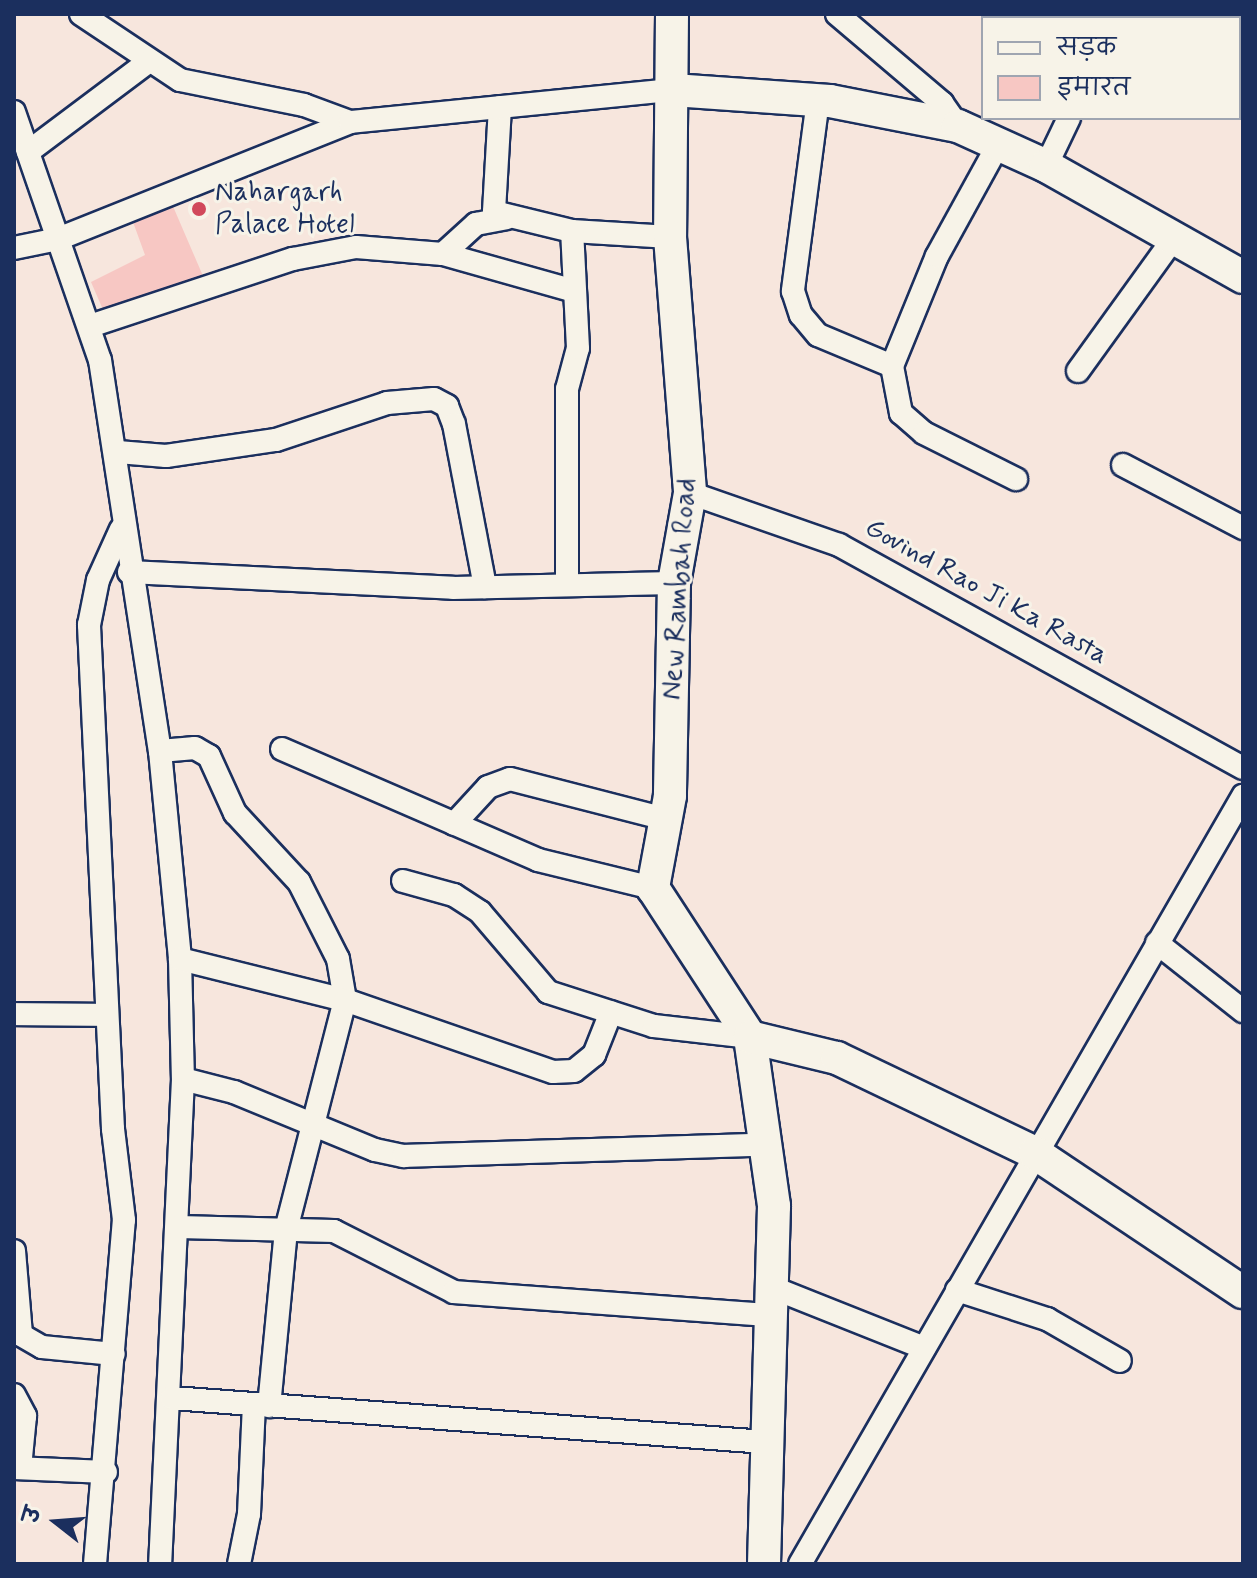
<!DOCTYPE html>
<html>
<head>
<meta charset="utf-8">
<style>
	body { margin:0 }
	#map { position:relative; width:1257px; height:1578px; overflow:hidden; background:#f7e6dd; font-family:Mynerve,"Playpen Sans Deva",sans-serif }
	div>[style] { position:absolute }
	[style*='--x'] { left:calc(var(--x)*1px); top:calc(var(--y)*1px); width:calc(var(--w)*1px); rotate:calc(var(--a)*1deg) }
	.building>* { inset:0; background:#f7c7c3 }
	.roads { filter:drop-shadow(2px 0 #1b2f5e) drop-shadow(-2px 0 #1b2f5e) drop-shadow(0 2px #1b2f5e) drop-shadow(0 -2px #1b2f5e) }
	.street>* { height:22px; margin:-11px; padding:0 11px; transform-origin:11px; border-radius:11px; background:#f7f3e8 }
	.secondary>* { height:32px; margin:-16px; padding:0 16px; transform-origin:16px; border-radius:16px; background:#f7f3e8 }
	.dots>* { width:22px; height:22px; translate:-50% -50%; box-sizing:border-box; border:4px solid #f7f3e8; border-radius:50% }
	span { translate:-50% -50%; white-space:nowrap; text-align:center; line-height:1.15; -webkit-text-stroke:6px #f7f3e8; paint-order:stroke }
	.poi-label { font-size:28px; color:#1b2f5e }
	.left { translate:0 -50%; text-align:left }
	.street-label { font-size:28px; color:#1b2f5e }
	.frame { position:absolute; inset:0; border:16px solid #1b2f5e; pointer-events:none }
	.legend { position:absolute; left:981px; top:16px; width:260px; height:104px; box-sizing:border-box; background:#f7f3e8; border:2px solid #9fa5b1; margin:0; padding:10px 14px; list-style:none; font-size:24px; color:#1b2f5e }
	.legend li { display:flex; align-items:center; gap:16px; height:40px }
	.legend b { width:40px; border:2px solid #9fa5b1 }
	.north { position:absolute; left:16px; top:1482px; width:80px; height:80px; -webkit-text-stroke:6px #f7f3e8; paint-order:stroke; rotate:287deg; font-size:22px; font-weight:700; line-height:32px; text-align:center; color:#1b2f5e }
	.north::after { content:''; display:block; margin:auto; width:28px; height:36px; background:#1b2f5e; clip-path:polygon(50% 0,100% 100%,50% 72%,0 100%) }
</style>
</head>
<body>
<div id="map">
	<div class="building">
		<i style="clip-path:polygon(172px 204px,203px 276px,104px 312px,91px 282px,145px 255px,133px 222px)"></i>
	</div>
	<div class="roads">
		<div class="street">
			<i style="--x:81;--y:14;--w:119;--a:33.7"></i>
			<i style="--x:180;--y:80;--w:126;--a:11.4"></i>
			<i style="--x:304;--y:105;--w:49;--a:20.3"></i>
			<i style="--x:837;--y:14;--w:138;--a:40.3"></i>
			<i style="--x:942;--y:103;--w:28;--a:55"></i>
			<i style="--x:1144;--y:14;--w:6;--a:39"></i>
			<i style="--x:1117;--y:18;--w:4;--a:-63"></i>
			<i style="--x:818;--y:100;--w:193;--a:97.5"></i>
			<i style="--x:793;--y:291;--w:25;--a:72"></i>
			<i style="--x:801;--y:315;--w:26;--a:50"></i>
			<i style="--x:818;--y:335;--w:80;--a:22.7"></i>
			<i style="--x:892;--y:366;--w:119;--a:-67.8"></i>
			<i style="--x:937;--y:256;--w:124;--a:-61.2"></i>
			<i style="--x:500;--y:107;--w:105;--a:93.3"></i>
			<i style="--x:494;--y:212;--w:80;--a:13.7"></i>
			<i style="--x:572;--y:231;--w:98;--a:3.5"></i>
			<i style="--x:14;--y:112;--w:262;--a:70.9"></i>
			<i style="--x:100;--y:360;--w:396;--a:81.3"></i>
			<i style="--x:160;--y:751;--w:209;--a:84.5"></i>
			<i style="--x:180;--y:959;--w:120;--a:88.6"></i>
			<i style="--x:183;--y:1079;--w:486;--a:92.7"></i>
			<i style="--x:28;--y:152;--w:150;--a:-36.9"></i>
			<i style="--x:1046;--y:166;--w:53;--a:-64.4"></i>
			<i style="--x:14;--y:248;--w:45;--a:-11.6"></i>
			<i style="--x:58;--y:239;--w:315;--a:-21.8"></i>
			<i style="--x:350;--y:122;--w:325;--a:-5.7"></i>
			<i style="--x:443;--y:254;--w:45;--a:-42.3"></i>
			<i style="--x:476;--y:224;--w:31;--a:-11"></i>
			<i style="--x:90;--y:326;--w:214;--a:-18.3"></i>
			<i style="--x:293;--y:259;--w:64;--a:-10.8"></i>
			<i style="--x:356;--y:247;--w:87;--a:4.6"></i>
			<i style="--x:443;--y:254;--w:137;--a:15.7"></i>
			<i style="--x:892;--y:366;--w:48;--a:79.2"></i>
			<i style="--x:901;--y:413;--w:30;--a:41"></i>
			<i style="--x:924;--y:433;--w:103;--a:26.6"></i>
			<i style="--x:1078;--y:371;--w:164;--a:-54.2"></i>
			<i style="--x:118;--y:452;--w:48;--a:4.8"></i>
			<i style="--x:166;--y:456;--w:111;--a:-8.3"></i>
			<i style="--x:276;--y:440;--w:117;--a:-18.4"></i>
			<i style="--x:387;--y:403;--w:47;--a:-4.9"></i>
			<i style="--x:434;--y:399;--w:15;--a:28"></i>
			<i style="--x:447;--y:406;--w:19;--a:69"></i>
			<i style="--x:454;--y:424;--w:166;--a:79.2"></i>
			<i style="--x:1123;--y:465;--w:136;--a:27.7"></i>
			<i style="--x:690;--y:493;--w:158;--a:19.2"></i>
			<i style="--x:839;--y:545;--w:461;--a:28.9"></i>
			<i style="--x:129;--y:572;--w:324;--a:2.8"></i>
			<i style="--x:453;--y:588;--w:221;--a:-1.3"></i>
			<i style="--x:567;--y:585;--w:196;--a:-90"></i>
			<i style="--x:567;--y:389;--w:42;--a:-75"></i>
			<i style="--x:578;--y:348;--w:117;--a:-92.9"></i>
			<i style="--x:282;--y:749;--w:279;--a:23.4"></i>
			<i style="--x:538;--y:860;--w:118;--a:13.7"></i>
			<i style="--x:160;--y:751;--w:35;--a:-5"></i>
			<i style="--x:195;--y:748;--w:16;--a:30"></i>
			<i style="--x:209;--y:756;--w:63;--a:65.5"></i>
			<i style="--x:235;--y:813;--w:94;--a:47.2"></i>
			<i style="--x:299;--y:882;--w:86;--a:63.1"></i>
			<i style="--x:338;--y:959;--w:42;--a:80.3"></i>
			<i style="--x:345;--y:1000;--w:237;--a:104.4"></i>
			<i style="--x:286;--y:1230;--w:177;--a:95.5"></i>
			<i style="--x:454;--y:824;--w:50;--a:-47.4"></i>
			<i style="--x:488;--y:787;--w:23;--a:-20"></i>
			<i style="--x:510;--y:779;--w:161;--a:14.4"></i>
			<i style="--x:403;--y:881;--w:53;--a:15.4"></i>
			<i style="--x:454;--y:895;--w:31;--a:33"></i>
			<i style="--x:480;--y:912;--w:105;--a:49.6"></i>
			<i style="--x:548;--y:992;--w:111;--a:17.8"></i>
			<i style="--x:654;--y:1026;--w:97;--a:6.5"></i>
			<i style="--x:1157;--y:943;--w:110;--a:38.3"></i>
			<i style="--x:180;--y:959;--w:170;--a:14"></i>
			<i style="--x:345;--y:1000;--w:220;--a:19.1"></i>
			<i style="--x:553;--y:1072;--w:21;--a:-3"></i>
			<i style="--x:574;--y:1071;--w:26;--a:-39"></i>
			<i style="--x:594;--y:1055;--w:46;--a:-68.4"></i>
			<i style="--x:14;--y:1014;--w:93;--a:0.6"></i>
			<i style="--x:183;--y:1079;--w:53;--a:14.3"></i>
			<i style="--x:234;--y:1092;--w:152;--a:22.4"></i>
			<i style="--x:375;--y:1150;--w:30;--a:12"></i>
			<i style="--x:404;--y:1156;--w:360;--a:-1.8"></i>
			<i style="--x:179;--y:1227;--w:155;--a:1.5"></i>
			<i style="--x:334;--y:1231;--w:135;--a:26.9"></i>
			<i style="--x:454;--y:1292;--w:317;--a:4.2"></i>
			<i style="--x:14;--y:1251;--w:84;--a:85.2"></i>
			<i style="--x:21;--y:1335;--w:24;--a:30"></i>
			<i style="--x:42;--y:1347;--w:72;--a:5.6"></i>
			<i style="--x:771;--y:1287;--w:165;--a:21.7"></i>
			<i style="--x:957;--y:1290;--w:95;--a:17.9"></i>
			<i style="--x:1047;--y:1319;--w:84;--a:29.9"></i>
			<i style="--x:14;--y:1395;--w:24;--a:62"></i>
			<i style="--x:25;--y:1416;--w:52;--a:95.5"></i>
			<i style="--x:172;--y:1398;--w:595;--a:4.24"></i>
			<i style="--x:14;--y:1468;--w:92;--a:2.5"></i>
			<i style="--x:95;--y:1564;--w:345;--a:-85.2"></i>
			<i style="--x:124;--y:1220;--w:92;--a:-96.9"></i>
			<i style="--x:113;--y:1129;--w:505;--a:-92.73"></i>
			<i style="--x:89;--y:625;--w:46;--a:-78.7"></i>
			<i style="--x:98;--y:580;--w:56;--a:-65.7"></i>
			<i style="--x:239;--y:1564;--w:51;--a:-78.7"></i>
			<i style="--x:249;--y:1514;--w:109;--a:-87.4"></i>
			<i style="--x:800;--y:1564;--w:887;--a:-60.02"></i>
		</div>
		<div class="secondary">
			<i style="--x:672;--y:14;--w:223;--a:90.5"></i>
			<i style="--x:670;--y:237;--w:257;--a:85.5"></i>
			<i style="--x:690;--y:493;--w:91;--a:100.1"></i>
			<i style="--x:674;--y:583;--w:213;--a:91.1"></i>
			<i style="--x:670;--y:796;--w:94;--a:100.5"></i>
			<i style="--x:653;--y:888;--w:178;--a:56.9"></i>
			<i style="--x:750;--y:1037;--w:171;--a:81.9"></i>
			<i style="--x:774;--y:1206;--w:358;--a:91.6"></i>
			<i style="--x:673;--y:90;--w:157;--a:4"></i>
			<i style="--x:830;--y:101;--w:130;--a:11.1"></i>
			<i style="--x:958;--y:126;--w:97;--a:24.4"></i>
			<i style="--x:1046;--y:166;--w:226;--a:29.4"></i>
			<i style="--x:750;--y:1037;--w:89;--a:13.6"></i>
			<i style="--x:837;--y:1058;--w:220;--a:25.6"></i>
			<i style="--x:1035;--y:1153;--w:250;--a:33.8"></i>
		</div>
	</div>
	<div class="dots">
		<i style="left:199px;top:209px;background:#d1495b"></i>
	</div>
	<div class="poi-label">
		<span class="left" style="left:215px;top:209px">Nahargarh<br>Palace Hotel</span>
	</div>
	<div class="street-label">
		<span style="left:680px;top:589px;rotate:-86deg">New Rambah Road</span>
		<span style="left:986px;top:592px;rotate:29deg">Govind Rao Ji Ka Rasta</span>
	</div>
	<div class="frame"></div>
	<ul class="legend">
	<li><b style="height:10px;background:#f7f3e8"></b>सड़क</li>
	<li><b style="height:22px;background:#f7c7c3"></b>इमारत</li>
	</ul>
	<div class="north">उ</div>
</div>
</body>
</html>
